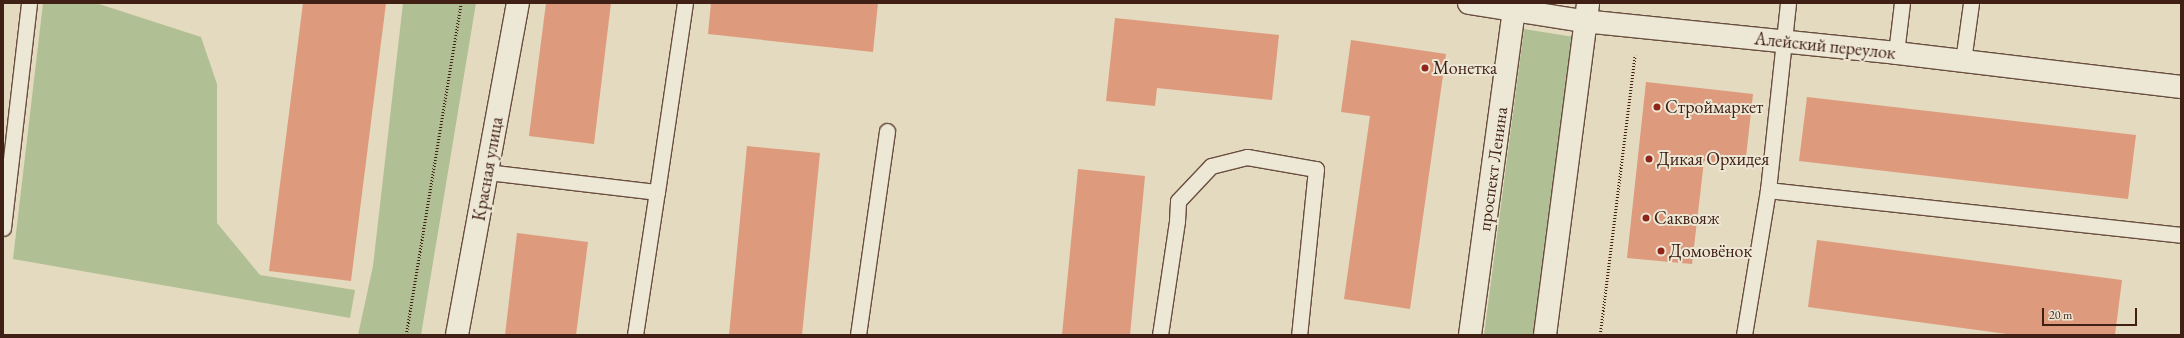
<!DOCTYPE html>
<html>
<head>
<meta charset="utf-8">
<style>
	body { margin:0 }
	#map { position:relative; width:2184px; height:338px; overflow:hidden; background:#e4dabf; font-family:"EB Garamond",serif }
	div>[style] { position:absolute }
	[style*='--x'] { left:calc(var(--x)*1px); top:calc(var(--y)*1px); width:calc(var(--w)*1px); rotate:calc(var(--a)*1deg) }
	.green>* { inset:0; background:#b1c094 }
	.building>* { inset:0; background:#de9a7d }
	.path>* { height:2.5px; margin-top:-1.25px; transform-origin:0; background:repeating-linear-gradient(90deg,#402014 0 1px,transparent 0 3px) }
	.roads { filter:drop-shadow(1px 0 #694e3f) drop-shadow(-1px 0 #694e3f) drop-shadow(0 1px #694e3f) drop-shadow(0 -1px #694e3f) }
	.lane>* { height:15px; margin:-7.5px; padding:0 7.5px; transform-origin:7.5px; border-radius:7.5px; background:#ede7d5 }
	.street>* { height:22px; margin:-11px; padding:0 11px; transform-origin:11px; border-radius:11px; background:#ede7d5 }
	.secondary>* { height:22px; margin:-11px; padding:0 11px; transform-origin:11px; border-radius:11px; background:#ede7d5 }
	.dots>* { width:11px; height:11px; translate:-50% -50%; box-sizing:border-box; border:2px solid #ede7d5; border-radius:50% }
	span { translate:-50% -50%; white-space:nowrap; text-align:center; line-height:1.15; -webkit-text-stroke:4px #ede7d5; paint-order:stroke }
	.street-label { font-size:18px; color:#402014 }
	.poi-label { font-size:18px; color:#402014 }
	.left { translate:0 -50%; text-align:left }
	.frame { position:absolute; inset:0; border:4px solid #402014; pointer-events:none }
	.scale { position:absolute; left:2042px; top:308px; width:95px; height:18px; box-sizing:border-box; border:2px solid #402014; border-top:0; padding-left:5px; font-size:12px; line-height:14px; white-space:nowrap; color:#402014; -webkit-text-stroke:3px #ede7d5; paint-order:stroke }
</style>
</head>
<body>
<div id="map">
	<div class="green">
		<i style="clip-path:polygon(43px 3px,96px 3px,201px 37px,217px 84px,217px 223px,260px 275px,355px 290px,350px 318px,13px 259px)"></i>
		<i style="clip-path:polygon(403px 3px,476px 3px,421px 335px,358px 335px,373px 266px)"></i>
		<i style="clip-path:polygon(1524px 29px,1574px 37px,1534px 335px,1484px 335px)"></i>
	</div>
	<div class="building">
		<i style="clip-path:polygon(303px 3px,386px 3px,351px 281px,269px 271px)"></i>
		<i style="clip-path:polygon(546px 3px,611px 3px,594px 144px,529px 136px)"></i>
		<i style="clip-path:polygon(711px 3px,878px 3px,873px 52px,708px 34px)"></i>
		<i style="clip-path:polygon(1115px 18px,1279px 35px,1272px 100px,1157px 88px,1155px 106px,1106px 101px)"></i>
		<i style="clip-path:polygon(1351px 40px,1446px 54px,1410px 309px,1344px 299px,1370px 116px,1341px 112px)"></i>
		<i style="clip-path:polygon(1646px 82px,1753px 94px,1745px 166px,1704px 161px,1692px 264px,1627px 258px)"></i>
		<i style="clip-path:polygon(1807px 97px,2136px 135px,2128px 199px,1799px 161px)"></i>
		<i style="clip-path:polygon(747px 146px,820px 153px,802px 335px,729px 335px)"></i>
		<i style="clip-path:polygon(1078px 169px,1145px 176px,1130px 335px,1062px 335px)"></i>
		<i style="clip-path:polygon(517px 233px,588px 242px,576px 335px,505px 335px)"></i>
		<i style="clip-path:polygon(1817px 240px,2122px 280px,2115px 335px,2014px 335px,1808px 307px)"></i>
	</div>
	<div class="path">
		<i style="--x:406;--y:335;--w:337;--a:-80.6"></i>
		<i style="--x:1600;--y:335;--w:282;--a:-82.9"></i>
	</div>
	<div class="roads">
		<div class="lane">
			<i style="--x:1788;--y:3;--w:188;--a:96.1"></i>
			<i style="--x:1768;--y:190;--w:415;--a:6.2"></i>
			<i style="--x:1896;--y:53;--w:50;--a:-83.2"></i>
			<i style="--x:1963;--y:61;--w:59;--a:-82.1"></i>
			<i style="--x:487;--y:172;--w:171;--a:6.7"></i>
			<i style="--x:657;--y:192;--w:191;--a:-81.6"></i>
			<i style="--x:3;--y:228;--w:226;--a:-83.4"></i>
			<i style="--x:635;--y:335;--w:145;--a:-81.3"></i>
			<i style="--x:858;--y:335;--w:206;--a:-81.9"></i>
			<i style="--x:1160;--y:335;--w:115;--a:-81.5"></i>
			<i style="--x:1177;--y:221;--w:20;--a:-87"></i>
			<i style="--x:1178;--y:201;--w:48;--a:-46.7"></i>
			<i style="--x:1211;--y:166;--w:37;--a:-14"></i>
			<i style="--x:1247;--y:157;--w:70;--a:9.9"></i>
			<i style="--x:1316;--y:169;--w:167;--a:95.8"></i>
			<i style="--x:1744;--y:335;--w:147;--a:-80.6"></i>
		</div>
		<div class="street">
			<i style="--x:1469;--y:3;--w:115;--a:9"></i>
			<i style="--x:1583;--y:21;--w:315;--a:5.8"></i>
			<i style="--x:1896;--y:53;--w:287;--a:6.8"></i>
		</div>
		<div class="secondary">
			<i style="--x:457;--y:335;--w:338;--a:-79.6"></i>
			<i style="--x:1470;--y:335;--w:335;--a:-82.3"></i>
			<i style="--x:1545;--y:335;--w:335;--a:-82.6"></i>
		</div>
	</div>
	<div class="dots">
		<i style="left:1425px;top:68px;background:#8f2418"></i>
		<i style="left:1657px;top:107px;background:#8f2418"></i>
		<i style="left:1649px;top:159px;background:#8f2418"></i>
		<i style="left:1646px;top:218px;background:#8f2418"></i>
		<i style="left:1661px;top:251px;background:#8f2418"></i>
	</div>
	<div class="street-label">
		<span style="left:1825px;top:46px;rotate:6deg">Алейский переулок</span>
		<span style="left:488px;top:169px;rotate:-80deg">Красная улица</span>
		<span style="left:1493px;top:169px;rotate:-82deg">проспект Ленина</span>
	</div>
	<div class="poi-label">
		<span class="left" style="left:1433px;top:68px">Монетка</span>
		<span class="left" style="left:1665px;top:107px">Строймаркет</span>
		<span class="left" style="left:1657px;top:159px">Дикая Орхидея</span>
		<span class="left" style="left:1654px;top:218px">Саквояж</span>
		<span class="left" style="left:1669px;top:251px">Домовёнок</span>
	</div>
	<div class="frame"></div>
	<div class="scale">20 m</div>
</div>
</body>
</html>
